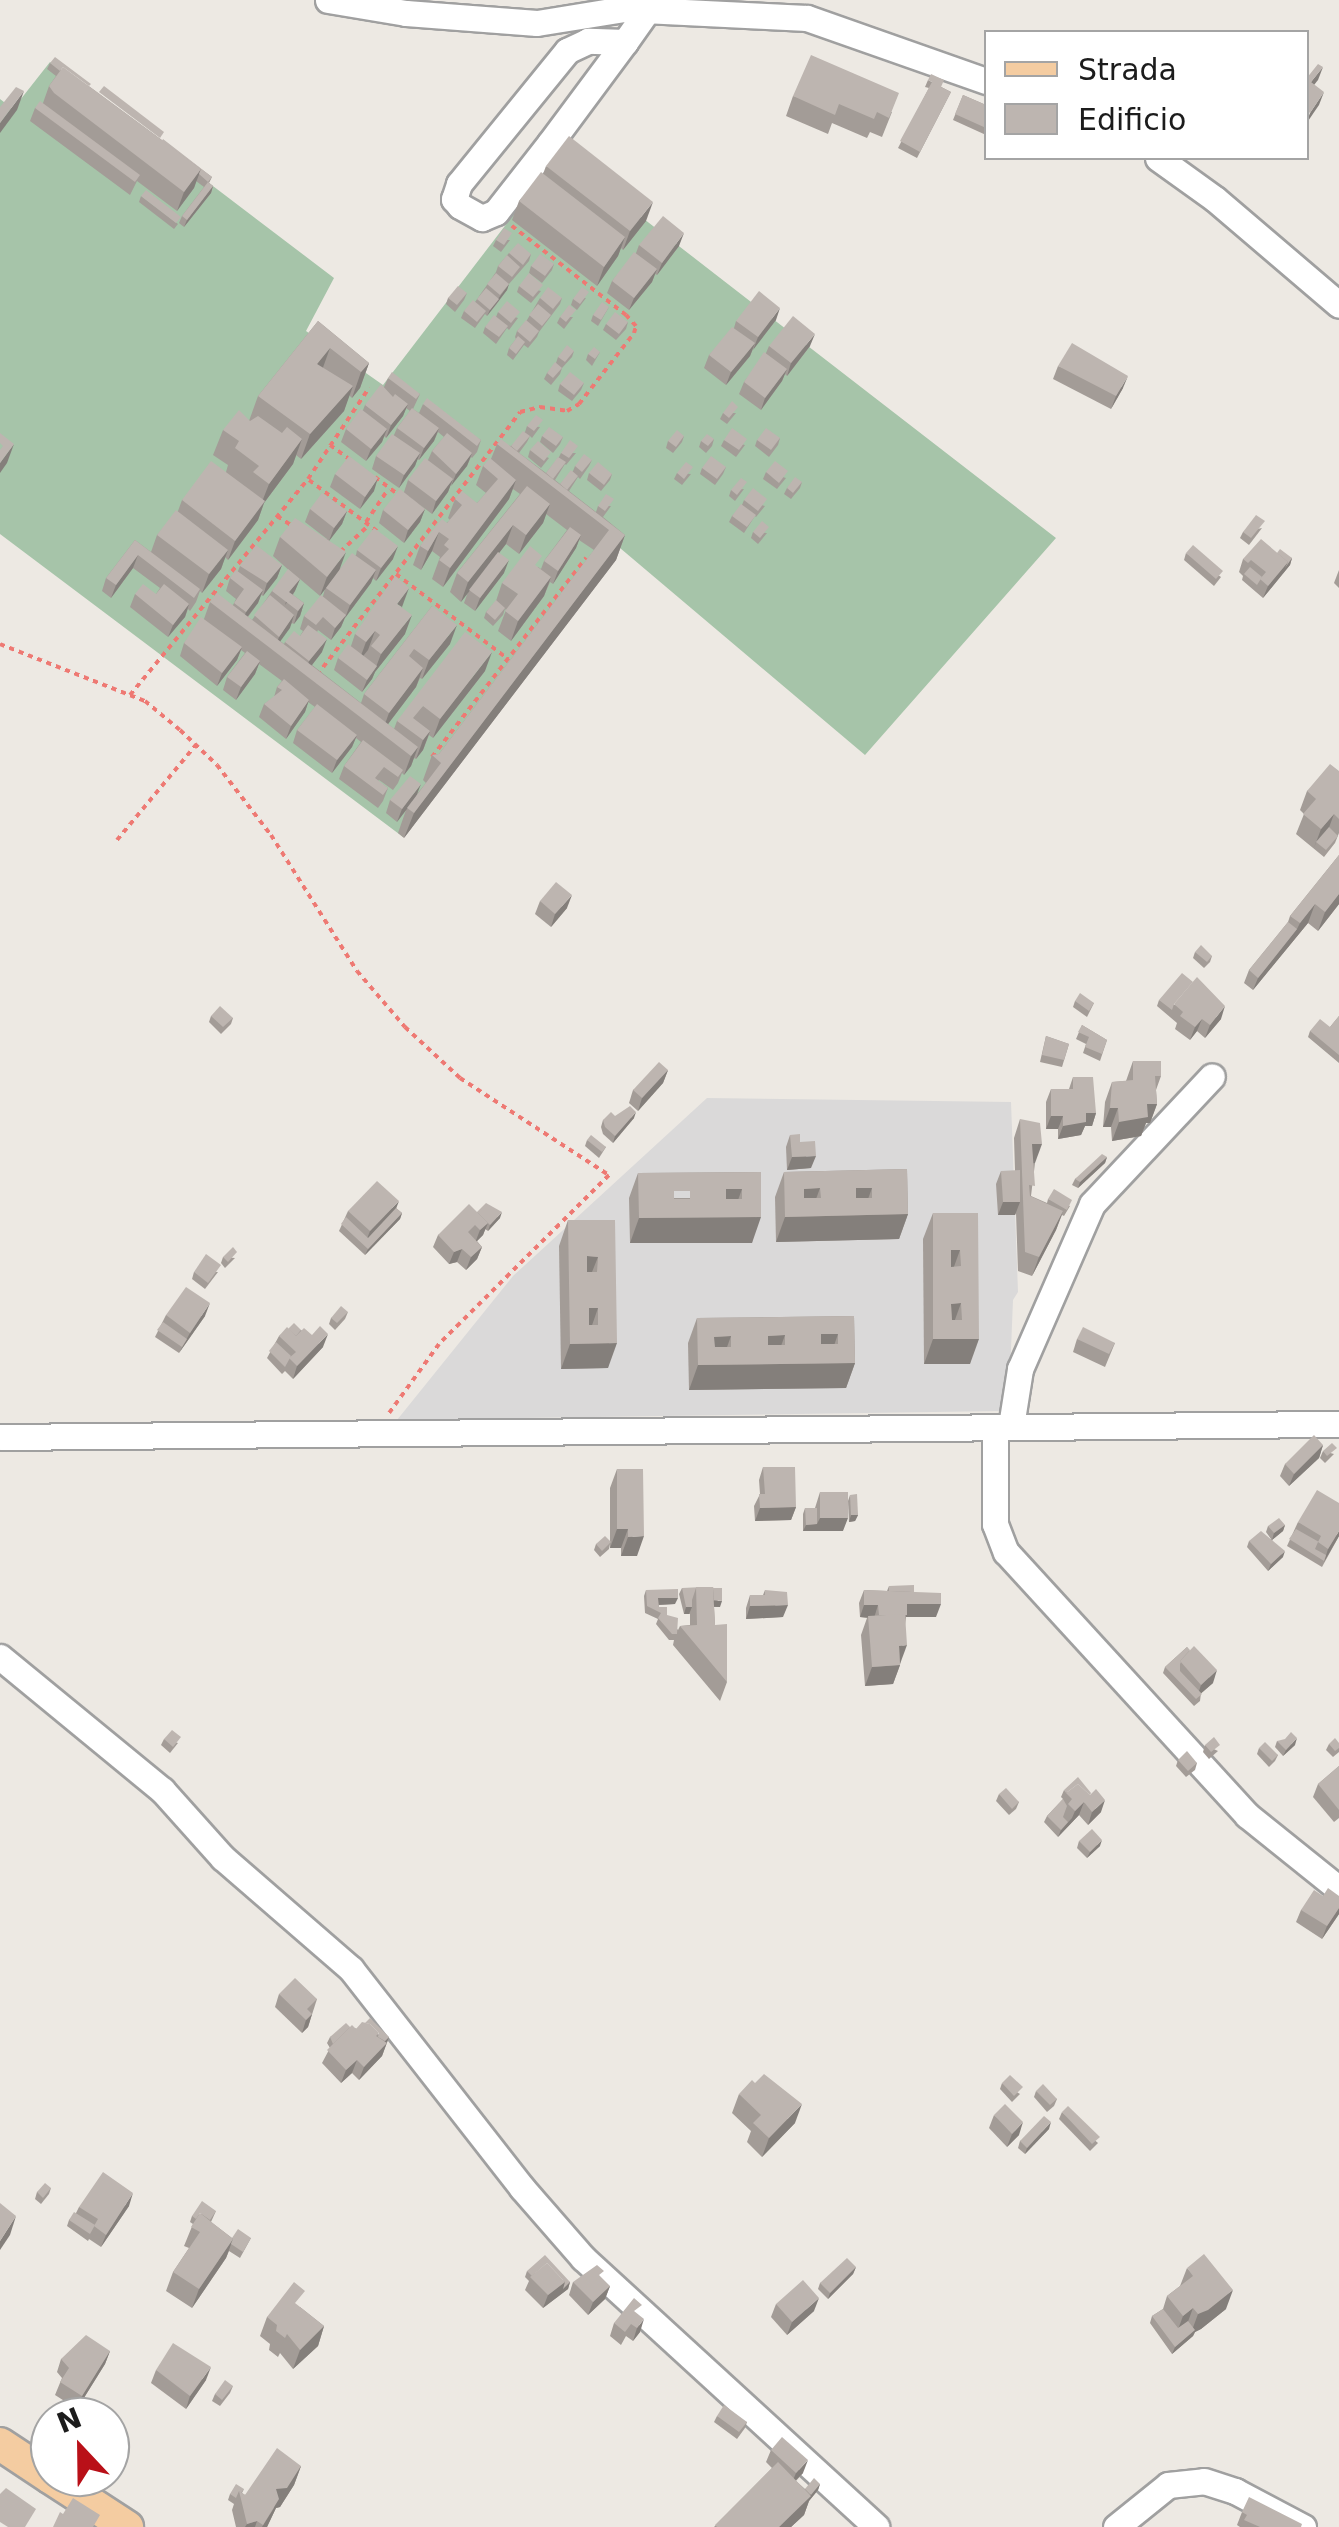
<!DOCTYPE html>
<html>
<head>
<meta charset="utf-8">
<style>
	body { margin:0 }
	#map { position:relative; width:1339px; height:2527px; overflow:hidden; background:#ede9e3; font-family:"DejaVu Sans",sans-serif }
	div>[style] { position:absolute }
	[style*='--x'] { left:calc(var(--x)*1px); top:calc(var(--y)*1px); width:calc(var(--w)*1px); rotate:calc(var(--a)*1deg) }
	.residential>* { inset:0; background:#dad9d9 }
	.cemetery>* { inset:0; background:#a6c4a9 }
	.path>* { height:4px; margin-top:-2px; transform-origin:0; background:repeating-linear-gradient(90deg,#ee7973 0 5px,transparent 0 10px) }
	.roads { filter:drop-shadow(2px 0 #a0a0a0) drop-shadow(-2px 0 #a0a0a0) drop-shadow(0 2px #a0a0a0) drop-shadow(0 -2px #a0a0a0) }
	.minor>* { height:25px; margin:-12.5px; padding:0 12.5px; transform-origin:12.5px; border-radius:12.5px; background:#fff }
	.major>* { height:32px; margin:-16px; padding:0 16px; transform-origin:16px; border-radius:16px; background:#f4cca1 }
	.wall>* { inset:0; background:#a39c97 }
	.shaded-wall>* { inset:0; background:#847f7b }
	.building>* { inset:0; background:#bdb5b0 }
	span { translate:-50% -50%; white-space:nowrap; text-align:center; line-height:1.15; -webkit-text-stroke:8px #fff; paint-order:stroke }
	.legend { position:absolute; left:984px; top:30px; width:325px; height:130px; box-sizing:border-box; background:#fff; border:2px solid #a4a4a4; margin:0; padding:12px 18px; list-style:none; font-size:30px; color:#1c1c1c }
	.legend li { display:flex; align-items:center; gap:20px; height:50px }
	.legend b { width:50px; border:2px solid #a4a4a4 }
	.north { position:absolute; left:30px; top:2397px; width:100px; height:100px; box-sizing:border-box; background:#fff; border:2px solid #a4a4a4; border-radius:50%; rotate:338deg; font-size:28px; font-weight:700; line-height:40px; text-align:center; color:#1c1c1c }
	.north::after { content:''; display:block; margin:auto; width:35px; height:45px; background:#b91018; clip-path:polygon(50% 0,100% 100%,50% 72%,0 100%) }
</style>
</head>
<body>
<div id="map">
	<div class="residential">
		<i style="clip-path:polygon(707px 1098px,1011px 1102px,1018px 1292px,1013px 1300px,1010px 1374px,1002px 1411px,397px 1420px,513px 1276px)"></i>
	</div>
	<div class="cemetery">
		<i style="clip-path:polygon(50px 62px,334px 278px,306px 331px,383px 385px,560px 154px,1056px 538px,865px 755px,620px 548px,403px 837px,0 534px,0 99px,13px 109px)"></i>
	</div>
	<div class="path">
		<i style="--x:330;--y:445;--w:26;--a:36"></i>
		<i style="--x:375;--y:477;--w:30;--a:37"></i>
		<i style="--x:309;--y:480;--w:85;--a:36.9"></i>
		<i style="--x:277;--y:516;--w:20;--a:33"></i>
		<i style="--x:366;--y:522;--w:40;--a:-56"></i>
		<i style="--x:340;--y:552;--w:40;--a:-43"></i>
		<i style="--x:396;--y:574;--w:141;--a:37.2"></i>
		<i style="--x:0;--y:644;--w:156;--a:21.5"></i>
		<i style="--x:145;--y:701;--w:45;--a:39.6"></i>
		<i style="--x:180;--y:730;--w:51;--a:43.4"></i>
		<i style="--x:217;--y:765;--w:88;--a:52.4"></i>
		<i style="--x:271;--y:835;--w:161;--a:57.7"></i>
		<i style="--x:357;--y:971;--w:74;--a:49.4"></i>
		<i style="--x:405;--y:1027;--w:75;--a:42.8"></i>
		<i style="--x:460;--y:1078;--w:178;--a:33.1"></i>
		<i style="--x:609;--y:1175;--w:240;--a:135.2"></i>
		<i style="--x:439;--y:1344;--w:85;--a:125.9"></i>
		<i style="--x:317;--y:675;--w:332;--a:-52.3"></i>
		<i style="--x:520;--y:412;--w:21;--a:-14"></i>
		<i style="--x:540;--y:407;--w:27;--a:8"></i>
		<i style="--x:567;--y:411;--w:14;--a:-30"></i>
		<i style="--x:579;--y:404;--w:90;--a:-52.2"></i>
		<i style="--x:634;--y:333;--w:7;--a:-74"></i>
		<i style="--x:636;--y:326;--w:15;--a:-132"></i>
		<i style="--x:626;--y:315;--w:145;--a:-142"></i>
		<i style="--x:130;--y:695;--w:280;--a:-50.5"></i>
		<i style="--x:308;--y:479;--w:110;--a:-56.2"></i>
		<i style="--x:432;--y:757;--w:252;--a:-52.3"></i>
		<i style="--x:117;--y:840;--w:124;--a:-50.3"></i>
	</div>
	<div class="roads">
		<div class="minor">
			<i style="--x:328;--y:0;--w:79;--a:9.5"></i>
			<i style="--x:406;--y:13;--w:131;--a:4.4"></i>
			<i style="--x:537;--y:23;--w:87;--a:-9.2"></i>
			<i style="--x:623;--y:9;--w:184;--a:2.8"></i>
			<i style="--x:807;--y:18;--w:190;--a:19.4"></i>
			<i style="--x:625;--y:42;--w:37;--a:-178"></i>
			<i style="--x:588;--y:41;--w:23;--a:155"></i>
			<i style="--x:567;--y:51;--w:171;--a:129.1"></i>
			<i style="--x:459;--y:184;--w:16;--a:108"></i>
			<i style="--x:454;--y:199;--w:9;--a:49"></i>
			<i style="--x:460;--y:206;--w:25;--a:29"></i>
			<i style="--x:482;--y:218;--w:15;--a:-23"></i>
			<i style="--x:496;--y:212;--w:88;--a:-52"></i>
			<i style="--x:550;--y:143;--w:126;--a:-53.4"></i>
			<i style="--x:625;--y:42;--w:42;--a:-54.8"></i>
			<i style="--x:1158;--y:158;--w:70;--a:35.7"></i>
			<i style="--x:1215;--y:199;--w:163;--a:40.5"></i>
			<i style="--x:1011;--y:1426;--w:58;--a:-81"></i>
			<i style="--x:1020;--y:1369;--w:180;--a:-66.4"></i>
			<i style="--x:1092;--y:1204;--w:175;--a:-46.8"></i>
			<i style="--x:995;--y:1427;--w:97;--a:90"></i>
			<i style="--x:995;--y:1524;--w:30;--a:69"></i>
			<i style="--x:1006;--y:1552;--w:357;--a:47.5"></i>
			<i style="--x:1247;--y:1815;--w:118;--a:38.8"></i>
			<i style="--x:0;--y:1437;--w:1339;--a:-0.56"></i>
			<i style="--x:0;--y:1657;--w:210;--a:39.4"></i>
			<i style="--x:162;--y:1790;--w:91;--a:48.1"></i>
			<i style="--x:223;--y:1858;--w:169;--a:40.9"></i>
			<i style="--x:351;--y:1969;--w:278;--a:52"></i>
			<i style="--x:522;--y:2188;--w:93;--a:48.9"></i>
			<i style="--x:583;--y:2258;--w:398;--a:42.5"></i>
			<i style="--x:1116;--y:2527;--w:67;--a:-38.9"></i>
			<i style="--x:1168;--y:2485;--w:36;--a:-6"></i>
			<i style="--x:1204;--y:2481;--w:33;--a:18"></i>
			<i style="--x:1235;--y:2491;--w:77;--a:27.9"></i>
		</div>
		<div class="major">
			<i style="--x:0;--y:2444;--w:60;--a:33.4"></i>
			<i style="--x:50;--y:2477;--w:92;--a:33"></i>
		</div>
	</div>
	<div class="wall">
		<i style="clip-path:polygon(50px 63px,90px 87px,212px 177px,209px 183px,213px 186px,211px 193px,184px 227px,179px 223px,182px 216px,204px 187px,196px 181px,194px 188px,177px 211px,137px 181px,130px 195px,30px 121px,35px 108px,43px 103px,49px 86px,56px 76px,47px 69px)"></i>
		<i style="clip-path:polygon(928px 80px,951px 92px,917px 158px,898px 148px,929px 88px,925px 87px)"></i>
		<i style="clip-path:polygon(963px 95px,986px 105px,986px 135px,953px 120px)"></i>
		<i style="clip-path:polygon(793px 96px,892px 112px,882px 137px,870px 132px,867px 138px,832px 123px,828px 134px,786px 116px)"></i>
		<i style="clip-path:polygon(546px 166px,646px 221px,623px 250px,621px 248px,618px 256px,597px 286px,512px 220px,519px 201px,543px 174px)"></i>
		<i style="clip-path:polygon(141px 196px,178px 224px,174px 229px,139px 202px)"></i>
		<i style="clip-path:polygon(496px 240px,510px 240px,501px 252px,493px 246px)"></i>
		<i style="clip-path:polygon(639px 245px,679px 246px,657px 275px,655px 274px,652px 282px,629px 310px,607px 293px,612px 281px,636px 253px)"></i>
		<i style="clip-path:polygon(509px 253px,531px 254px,529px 261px,509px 284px,507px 290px,496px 305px,487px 316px,485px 314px,475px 328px,461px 318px,464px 311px,475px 302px,496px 272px,498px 266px)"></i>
		<i style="clip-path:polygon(554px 264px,552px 270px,542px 283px,529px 273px,531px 266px)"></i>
		<i style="clip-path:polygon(519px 286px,541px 291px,531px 303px,517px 292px)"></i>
		<i style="clip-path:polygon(467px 293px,464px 300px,455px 312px,446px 304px,448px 298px)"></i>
		<i style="clip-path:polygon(540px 298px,562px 298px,560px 304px,539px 332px,537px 337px,528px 348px,524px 345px,513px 360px,507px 355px,509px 348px,516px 339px,515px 337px,517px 331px,527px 320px)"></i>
		<i style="clip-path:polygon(586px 298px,577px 310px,571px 305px,573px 299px)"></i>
		<i style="clip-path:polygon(609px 307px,598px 326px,591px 321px,593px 315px)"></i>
		<i style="clip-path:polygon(498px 312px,518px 318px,509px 330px,507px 328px,496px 344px,483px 333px,485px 327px,496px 317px)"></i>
		<i style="clip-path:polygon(560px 317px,573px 317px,564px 329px,557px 323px)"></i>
		<i style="clip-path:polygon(776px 320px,753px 349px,750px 356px,726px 385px,704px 368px,709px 355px,734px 328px,736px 321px)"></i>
		<i style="clip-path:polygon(318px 321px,369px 363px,360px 388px,352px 398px,349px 395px,344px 411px,301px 459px,296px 455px,293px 464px,264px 503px,258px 520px,228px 560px,225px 557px,221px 569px,202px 593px,200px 591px,196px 602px,190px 611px,188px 609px,185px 617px,168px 637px,130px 607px,135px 594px,156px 594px,160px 588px,133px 568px,111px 598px,102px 591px,106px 578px,135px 540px,151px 552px,157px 535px,178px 511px,182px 500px,226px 472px,228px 465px,213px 455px,223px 430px,249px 421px,258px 396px)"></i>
		<i style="clip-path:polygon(628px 322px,626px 329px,616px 340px,603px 330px,606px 324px)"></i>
		<i style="clip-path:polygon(769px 346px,810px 346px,787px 376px,785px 374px,782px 381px,761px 410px,739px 394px,744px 382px,766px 353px)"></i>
		<i style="clip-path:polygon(574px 351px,572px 357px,562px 368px,560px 374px,551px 385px,544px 379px,547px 373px,556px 363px,558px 357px)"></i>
		<i style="clip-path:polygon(600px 352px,592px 366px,586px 360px,588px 354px)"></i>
		<i style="clip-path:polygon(1058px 366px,1123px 388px,1111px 409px,1053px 379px)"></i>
		<i style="clip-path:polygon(388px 378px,420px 394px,413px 409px,419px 413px,423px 404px,481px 440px,477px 452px,472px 458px,471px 457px,467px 466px,450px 486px,448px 492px,432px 514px,419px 504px,425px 509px,420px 522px,404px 543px,379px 523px,383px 510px,404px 492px,408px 480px,428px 460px,432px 451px,444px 437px,438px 432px,434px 441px,419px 460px,417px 459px,415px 466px,399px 488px,372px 469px,376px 456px,394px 435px,397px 428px,410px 411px,406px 408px,403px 416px,386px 438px,384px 436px,382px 442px,366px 461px,341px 442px,346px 429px,363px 410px,365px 405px,384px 387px)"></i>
		<i style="clip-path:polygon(584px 383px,581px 390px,572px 401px,558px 391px,560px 384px)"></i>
		<i style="clip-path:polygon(723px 413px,736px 413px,727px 424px,720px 419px)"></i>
		<i style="clip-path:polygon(527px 426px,540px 427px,532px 438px,530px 436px,527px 442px,519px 453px,546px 473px,559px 457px,561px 453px,576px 453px,566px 465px,565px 464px,555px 480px,560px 484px,573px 471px,575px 466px,592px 460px,589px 466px,580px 479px,578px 477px,569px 491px,596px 512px,598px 506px,611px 506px,603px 517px,625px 535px,616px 560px,404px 838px,398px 833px,406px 810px,397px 822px,386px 813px,390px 800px,417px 794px,426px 783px,423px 780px,432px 755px,439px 754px,594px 550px,579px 540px,576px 548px,553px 584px,550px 582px,544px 596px,511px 641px,498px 631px,506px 610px,505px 609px,503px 615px,493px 626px,484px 618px,486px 612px,496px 601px,502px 583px,538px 567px,541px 569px,544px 561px,567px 530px,546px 514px,543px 523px,519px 554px,506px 544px,499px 553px,504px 573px,475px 611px,464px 603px,468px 592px,461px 602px,450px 592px,457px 573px,520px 494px,513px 489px,509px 499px,443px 587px,432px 579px,440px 557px,432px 551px,421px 570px,413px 565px,420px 546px,450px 520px,448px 518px,455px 499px,477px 503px,486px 493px,476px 485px,483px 466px,491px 459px,497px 444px,511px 446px,525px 432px)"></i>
		<i style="clip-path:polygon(542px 436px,563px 437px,560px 444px,553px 453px,540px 442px)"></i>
		<i style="clip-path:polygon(684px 436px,682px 442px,673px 453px,666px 448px,668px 441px)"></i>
		<i style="clip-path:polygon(780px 438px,778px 445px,769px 457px,755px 446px,757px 440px)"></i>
		<i style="clip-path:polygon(714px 439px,712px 446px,706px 453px,699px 447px,701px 441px)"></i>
		<i style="clip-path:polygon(724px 440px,745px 445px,736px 457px,721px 446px)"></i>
		<i style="clip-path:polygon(530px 450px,549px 458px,541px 468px,528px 457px)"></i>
		<i style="clip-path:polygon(726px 467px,723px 474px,715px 485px,700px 474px,702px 468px)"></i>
		<i style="clip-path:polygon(766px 472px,786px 478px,777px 489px,763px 479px)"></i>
		<i style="clip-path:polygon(589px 473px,612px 474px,610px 480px,601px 491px,587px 480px)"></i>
		<i style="clip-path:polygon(677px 473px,691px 474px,682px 485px,674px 479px)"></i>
		<i style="clip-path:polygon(335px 474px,374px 491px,360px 509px,330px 487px)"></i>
		<i style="clip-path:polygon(802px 482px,800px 488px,791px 499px,784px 494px,787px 488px)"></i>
		<i style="clip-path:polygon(744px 489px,735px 501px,729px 496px,731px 490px)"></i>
		<i style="clip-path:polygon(744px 500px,765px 506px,756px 517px,755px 516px,744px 533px,729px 522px,732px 516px,742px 505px)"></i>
		<i style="clip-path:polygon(evenodd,310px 509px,347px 511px,342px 524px,329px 541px,340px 569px,356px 555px,357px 550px,393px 559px,376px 581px,373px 578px,371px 583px,345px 618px,341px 627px,331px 640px,318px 630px,317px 632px,322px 652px,312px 665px,361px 703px,364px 694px,432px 606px,450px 644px,422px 679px,420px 678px,416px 687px,388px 724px,394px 729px,397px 721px,485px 671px,433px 738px,429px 735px,423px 750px,416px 759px,414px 758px,411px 766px,404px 775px,402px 773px,398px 783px,393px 790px,379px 780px,378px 781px,388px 788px,383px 801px,378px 808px,339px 779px,344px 766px,361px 742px,356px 738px,352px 747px,332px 773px,293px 743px,297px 730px,315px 707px,308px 702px,305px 712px,286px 739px,259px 717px,264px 704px,274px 697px,277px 687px,282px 681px,259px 664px,255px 674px,236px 700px,223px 690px,227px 677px,245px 653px,241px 650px,237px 660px,217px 686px,180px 656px,184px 643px,204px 619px,210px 602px,233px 605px,236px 599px,226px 591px,230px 578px,238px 571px,240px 566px,282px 565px,277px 578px,263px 596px,261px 595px,258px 603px,248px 617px,252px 620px,272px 591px,291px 572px,273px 556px,280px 537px,327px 539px,305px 522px,310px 509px,300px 579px,320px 596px,325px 589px,323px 596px,304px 616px,300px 629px,303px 631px,300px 636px,285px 642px,284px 644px,280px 641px,292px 623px,294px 624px,300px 616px,304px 603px,293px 595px,300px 579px)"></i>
		<i style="clip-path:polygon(1262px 528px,1249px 545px,1240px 538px,1243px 532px)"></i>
		<i style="clip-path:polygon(753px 532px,767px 533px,758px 544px,751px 538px)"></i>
		<i style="clip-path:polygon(1186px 553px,1221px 577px,1214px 586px,1184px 560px)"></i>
		<i style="clip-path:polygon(1277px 553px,1292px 558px,1290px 565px,1263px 598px,1242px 580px,1243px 576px,1239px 572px,1243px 559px)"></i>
		<i style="clip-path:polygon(1339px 570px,1339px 588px,1334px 583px)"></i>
		<i style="clip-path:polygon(402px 607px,405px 634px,375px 672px,372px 679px,362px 692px,334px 670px,338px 658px,351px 646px,355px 634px)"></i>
		<i style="clip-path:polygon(1339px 771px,1339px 833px,1335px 843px,1324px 857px,1296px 834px,1304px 814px,1300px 810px,1307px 791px)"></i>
		<i style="clip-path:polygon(1339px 855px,1339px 904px,1318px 931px,1308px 923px,1253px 990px,1244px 983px,1249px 970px,1288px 922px,1290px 916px)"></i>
		<i style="clip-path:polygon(540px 901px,567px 908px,551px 927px,535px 914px)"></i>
		<i style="clip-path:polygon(1195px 952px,1212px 956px,1210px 962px,1204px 968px,1193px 958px)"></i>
		<i style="clip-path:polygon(1159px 1000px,1221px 1019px,1205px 1038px,1197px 1031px,1190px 1040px,1175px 1029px,1177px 1023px,1157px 1006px)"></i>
		<i style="clip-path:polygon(1075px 1001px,1094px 1003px,1087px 1017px,1073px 1007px)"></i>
		<i style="clip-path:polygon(211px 1016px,233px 1018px,231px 1024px,221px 1034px,209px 1022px)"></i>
		<i style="clip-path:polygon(1339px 1016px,1339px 1063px,1308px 1037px,1310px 1031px,1330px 1027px)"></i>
		<i style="clip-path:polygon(1082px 1025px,1107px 1040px,1100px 1061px,1083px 1053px,1086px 1044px,1076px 1039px)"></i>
		<i style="clip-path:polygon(1046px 1036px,1069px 1044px,1062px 1067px,1040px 1062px)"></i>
		<i style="clip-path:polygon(1133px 1061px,1161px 1076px,1156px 1090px,1157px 1104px,1150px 1123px,1146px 1123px,1141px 1136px,1112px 1141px,1111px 1127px,1103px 1127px,1105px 1102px,1112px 1082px,1126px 1081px)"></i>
		<i style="clip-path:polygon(668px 1070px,663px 1083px,638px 1111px,629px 1103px,633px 1090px)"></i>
		<i style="clip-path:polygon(1073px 1077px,1096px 1113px,1092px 1126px,1085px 1126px,1081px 1135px,1058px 1139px,1058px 1129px,1046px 1129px,1046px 1102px,1051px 1089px,1069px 1089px)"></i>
		<i style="clip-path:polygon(615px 1116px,634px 1118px,613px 1143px,603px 1134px,601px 1127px,603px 1120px)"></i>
		<i style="clip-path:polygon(1020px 1119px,1035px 1163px,1031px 1196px,1047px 1203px,1048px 1199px,1070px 1206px,1064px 1216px,1062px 1215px,1056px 1230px,1032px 1276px,1018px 1271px,1016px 1213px,1015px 1215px,998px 1215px,996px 1184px,1001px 1171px,1015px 1171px,1014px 1138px)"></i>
		<i style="clip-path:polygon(790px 1135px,800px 1142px,811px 1168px,787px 1170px,786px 1147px)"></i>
		<i style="clip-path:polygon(587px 1140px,606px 1147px,599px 1158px,585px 1146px)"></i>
		<i style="clip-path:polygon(1107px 1157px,1105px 1163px,1078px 1188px,1072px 1185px,1075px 1179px)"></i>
		<i style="clip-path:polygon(907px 1169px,908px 1214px,899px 1239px,776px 1242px,775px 1197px,784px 1172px)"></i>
		<i style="clip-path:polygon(evenodd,761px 1172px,752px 1243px,630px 1243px,629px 1198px,638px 1173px,761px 1172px,674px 1191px,690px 1191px,690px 1198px,674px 1198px,674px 1191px)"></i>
		<i style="clip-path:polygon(396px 1208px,402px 1213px,400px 1219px,365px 1255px,339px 1231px,348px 1211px)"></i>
		<i style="clip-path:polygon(477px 1212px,500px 1218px,488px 1231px,485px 1229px,483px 1235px,477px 1241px,482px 1247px,477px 1259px,466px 1270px,457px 1262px,449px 1264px,433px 1247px,438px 1235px)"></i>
		<i style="clip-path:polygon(933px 1213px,978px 1213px,970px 1364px,924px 1364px,923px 1239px)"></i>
		<i style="clip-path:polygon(568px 1220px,615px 1220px,608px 1368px,561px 1369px,559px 1246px)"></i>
		<i style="clip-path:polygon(223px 1257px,235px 1258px,225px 1268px,221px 1263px)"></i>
		<i style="clip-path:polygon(194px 1272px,218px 1272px,205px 1289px,192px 1279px)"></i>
		<i style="clip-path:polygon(348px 1312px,345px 1319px,335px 1330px,329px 1324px,331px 1318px)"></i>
		<i style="clip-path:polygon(166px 1315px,205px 1316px,179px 1353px,155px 1337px)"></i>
		<i style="clip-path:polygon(854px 1316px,855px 1363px,846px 1388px,689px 1390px,688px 1343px,697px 1318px)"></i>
		<i style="clip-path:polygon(288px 1329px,301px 1330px,323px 1347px,293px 1379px,285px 1371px,282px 1374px,267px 1358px,279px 1336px)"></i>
		<i style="clip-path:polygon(1077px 1339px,1115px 1343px,1105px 1367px,1073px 1352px)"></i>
		<i style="clip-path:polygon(1323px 1445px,1319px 1458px,1289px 1486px,1280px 1476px,1285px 1464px)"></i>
		<i style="clip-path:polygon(1323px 1451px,1334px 1454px,1325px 1463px,1320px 1458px)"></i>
		<i style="clip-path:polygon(763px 1467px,796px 1507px,791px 1520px,755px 1521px,754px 1506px,760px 1494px,759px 1480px)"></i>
		<i style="clip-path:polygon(617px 1469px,637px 1556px,621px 1556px,621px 1548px,610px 1548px,610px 1544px,609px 1549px,600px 1557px,594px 1550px,596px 1544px,610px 1542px,610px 1488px)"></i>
		<i style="clip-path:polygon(820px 1492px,843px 1531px,803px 1531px,803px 1514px,805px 1508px,815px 1508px)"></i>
		<i style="clip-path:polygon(850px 1495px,858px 1515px,855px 1521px,849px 1522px,848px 1501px)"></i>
		<i style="clip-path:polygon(1298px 1522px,1339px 1536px,1322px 1567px,1287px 1546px)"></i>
		<i style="clip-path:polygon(1285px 1525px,1283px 1531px,1272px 1540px,1283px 1557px,1268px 1571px,1247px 1547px,1249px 1541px,1271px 1539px,1266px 1532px,1268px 1526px)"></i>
		<i style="clip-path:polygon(889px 1586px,914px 1592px,936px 1617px,906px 1617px,900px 1665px,893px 1684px,865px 1686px,861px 1635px,867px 1618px,860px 1617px,859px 1603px,864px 1590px,887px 1591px)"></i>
		<i style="clip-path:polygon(713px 1587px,720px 1607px,714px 1607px,715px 1625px,727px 1682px,720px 1701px,673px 1645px,674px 1640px,669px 1640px,656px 1624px,658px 1619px,645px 1613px,644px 1596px,646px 1590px,675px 1604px,659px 1605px,659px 1607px,678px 1630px,680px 1626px,690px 1625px,690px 1614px,684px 1614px,679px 1594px,682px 1588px)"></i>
		<i style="clip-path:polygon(765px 1590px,783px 1617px,746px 1619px,746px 1608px,750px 1595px,763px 1595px)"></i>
		<i style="clip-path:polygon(1187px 1647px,1213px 1683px,1201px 1693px,1200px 1701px,1194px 1706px,1163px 1673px,1165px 1667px)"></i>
		<i style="clip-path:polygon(164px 1739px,178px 1743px,170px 1753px,161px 1745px)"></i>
		<i style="clip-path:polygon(1277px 1741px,1295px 1745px,1283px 1756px,1275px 1747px)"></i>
		<i style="clip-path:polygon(1339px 1743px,1339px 1752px,1333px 1757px,1326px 1750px,1329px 1744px)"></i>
		<i style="clip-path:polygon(1205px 1745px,1218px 1751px,1209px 1759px,1203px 1752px)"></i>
		<i style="clip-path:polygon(1259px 1748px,1278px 1755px,1275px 1761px,1269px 1767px,1257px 1754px)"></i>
		<i style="clip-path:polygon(1178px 1760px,1197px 1763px,1195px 1770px,1186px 1777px,1176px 1766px)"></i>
		<i style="clip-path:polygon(1339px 1766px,1339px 1818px,1334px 1822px,1313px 1797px,1318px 1784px)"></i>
		<i style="clip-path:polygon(1064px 1790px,1101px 1812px,1088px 1825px,1079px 1815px,1058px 1837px,1044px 1822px,1047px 1816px,1063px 1799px,1061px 1797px)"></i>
		<i style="clip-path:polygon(999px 1794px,1019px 1802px,1016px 1809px,1009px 1815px,996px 1801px)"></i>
		<i style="clip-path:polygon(1079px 1841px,1100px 1846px,1087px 1858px,1077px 1848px)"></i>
		<i style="clip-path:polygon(1339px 1896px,1339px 1914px,1322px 1939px,1296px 1922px,1301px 1910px)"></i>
		<i style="clip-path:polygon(279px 1994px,317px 1999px,308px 2027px,302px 2033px,275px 2007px)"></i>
		<i style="clip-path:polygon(350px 2027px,389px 2037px,382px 2056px,359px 2080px,352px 2073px,341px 2083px,322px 2063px,330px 2048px,327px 2043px,330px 2037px)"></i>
		<i style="clip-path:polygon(1002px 2083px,1020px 2094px,1012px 2102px,1000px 2089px)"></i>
		<i style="clip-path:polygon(1036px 2091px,1057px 2099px,1054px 2106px,1047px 2112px,1034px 2097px)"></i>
		<i style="clip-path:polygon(739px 2094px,795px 2123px,762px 2157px,747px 2142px,751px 2131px,732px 2113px)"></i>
		<i style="clip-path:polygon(1062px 2112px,1098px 2143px,1090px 2151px,1059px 2119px)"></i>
		<i style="clip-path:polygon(994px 2115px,1019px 2135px,1007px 2147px,989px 2128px)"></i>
		<i style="clip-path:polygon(1049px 2129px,1025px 2154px,1018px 2148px,1020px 2141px)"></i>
		<i style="clip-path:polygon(51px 2188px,49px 2194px,41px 2204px,35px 2199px,37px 2192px)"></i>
		<i style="clip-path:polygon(129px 2206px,101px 2247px,89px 2239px,88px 2241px,67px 2226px,69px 2220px,76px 2213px,79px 2207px)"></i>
		<i style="clip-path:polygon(216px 2211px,211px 2222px,232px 2238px,251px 2238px,240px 2258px,229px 2251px,226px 2258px,192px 2308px,166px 2291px,173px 2272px,189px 2248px,184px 2246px,193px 2224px,190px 2222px,192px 2216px)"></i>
		<i style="clip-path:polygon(856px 2267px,853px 2274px,828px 2299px,818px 2289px,820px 2283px)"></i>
		<i style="clip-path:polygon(1187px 2268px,1226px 2309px,1201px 2329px,1195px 2332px,1193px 2336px,1172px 2354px,1150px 2323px,1152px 2316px,1163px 2309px,1167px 2296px,1180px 2286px)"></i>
		<i style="clip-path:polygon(527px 2271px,570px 2282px,568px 2289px,543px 2308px,525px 2290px,529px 2281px,525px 2277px)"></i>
		<i style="clip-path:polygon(573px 2282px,610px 2286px,605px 2299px,588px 2315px,569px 2295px)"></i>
		<i style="clip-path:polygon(776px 2304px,814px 2311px,787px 2335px,771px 2317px)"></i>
		<i style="clip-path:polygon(300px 2307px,324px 2326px,318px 2346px,293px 2369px,280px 2353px,278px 2357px,269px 2350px,270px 2344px,260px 2336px,267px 2317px)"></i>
		<i style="clip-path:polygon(638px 2315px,640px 2332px,633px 2341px,626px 2336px,621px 2345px,610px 2336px,614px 2323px)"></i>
		<i style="clip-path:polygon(110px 2351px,105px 2364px,77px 2409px,55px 2395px,62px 2378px,57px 2372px,61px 2359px)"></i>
		<i style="clip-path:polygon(156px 2370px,206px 2380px,186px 2409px,151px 2383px)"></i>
		<i style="clip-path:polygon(233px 2386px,230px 2393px,220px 2406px,212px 2401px,215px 2394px)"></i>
		<i style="clip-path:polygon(717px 2416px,747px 2422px,745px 2428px,737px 2439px,714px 2422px)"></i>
		<i style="clip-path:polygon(771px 2450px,803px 2473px,796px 2481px,805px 2489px,820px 2484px,818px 2490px,809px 2501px,804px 2515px,791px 2527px,714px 2527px,772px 2468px,766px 2462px)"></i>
		<i style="clip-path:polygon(301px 2466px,294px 2485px,280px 2507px,276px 2508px,267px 2527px,236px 2527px,232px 2510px,234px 2504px,228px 2500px,230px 2494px,244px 2489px,242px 2493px,245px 2495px)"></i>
		<i style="clip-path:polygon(1242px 2512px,1301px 2527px,1240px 2527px,1237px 2525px)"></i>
	</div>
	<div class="shaded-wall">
		<i style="clip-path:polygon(1323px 67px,1318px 80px,1306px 95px,1311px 82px)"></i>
		<i style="clip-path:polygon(24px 91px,17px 110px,0 133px,0 123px)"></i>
		<i style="clip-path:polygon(1324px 92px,1319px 105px,1306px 124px,1310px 113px)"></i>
		<i style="clip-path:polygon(201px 169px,194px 188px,177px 211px,184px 192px)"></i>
		<i style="clip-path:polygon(213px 186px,211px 193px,184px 227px,187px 220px)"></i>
		<i style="clip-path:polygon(653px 202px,646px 221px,623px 250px,630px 231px)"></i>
		<i style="clip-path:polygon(684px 233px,679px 246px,657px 275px,662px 263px)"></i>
		<i style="clip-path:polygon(625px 237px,618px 256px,597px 286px,604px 267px)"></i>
		<i style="clip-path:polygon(657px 269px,652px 282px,629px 310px,634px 298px)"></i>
		<i style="clip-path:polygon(509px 284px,507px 290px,487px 316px,490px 310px)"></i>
		<i style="clip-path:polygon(780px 308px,776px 320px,753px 350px,758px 337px)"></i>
		<i style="clip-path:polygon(815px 334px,810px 346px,787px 376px,791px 363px)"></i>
		<i style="clip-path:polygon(755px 343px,750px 356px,726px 385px,731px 372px)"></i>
		<i style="clip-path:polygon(330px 348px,321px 373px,317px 364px)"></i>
		<i style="clip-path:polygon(369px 363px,360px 388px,352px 398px,361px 372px)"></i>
		<i style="clip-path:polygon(787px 369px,782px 381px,761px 410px,765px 398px)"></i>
		<i style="clip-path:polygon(1128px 376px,1123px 388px,1111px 409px,1116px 396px)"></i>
		<i style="clip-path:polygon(353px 386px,344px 411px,301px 459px,310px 434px)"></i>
		<i style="clip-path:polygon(408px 404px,403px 416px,386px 438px,391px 425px)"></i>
		<i style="clip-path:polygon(439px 428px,434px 441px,419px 460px,424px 448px)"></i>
		<i style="clip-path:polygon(387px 429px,382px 442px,366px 461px,371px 449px)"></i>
		<i style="clip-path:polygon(302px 439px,293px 464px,264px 503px,258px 520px,228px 560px,235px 541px,260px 507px,269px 484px)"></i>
		<i style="clip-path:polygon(14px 444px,7px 463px,0 473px,0 463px)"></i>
		<i style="clip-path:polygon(420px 453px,415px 466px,399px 488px,404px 475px)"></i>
		<i style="clip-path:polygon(472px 453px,467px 466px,451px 486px,456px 474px)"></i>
		<i style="clip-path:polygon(378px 478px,374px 491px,360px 509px,365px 497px)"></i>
		<i style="clip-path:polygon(453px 479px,448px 492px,432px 514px,436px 501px)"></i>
		<i style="clip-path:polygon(516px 480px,509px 499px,443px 587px,450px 568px)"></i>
		<i style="clip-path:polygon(550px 504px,543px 523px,519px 554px,526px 535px)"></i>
		<i style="clip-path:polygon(425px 509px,420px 522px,404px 543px,408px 530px)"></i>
		<i style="clip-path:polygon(347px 511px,342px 524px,329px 541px,334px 528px)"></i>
		<i style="clip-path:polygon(513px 525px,506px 544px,461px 602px,468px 582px)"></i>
		<i style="clip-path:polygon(439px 532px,432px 551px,421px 570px,428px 551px)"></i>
		<i style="clip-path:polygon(581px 535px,576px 548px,553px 584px,558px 571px)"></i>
		<i style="clip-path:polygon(625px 535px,616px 560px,404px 838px,414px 813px)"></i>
		<i style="clip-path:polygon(398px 546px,393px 559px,376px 581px,381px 568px)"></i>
		<i style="clip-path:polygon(228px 550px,221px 569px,202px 593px,209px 574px)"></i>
		<i style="clip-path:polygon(346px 552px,339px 571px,320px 596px,327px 577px)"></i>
		<i style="clip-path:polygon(138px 555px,133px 568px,111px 598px,116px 585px)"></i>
		<i style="clip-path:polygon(1292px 558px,1290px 565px,1263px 598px,1268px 586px,1288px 562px)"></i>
		<i style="clip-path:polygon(509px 560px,504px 573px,475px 611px,480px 598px)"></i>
		<i style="clip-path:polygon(282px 565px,277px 578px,263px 596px,267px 583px)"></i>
		<i style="clip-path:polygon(376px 570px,371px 583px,345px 618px,350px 605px)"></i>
		<i style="clip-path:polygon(551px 577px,544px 596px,511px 641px,518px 621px)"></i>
		<i style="clip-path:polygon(300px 579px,295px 591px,285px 605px,289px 592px)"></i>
		<i style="clip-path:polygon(409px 588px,402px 607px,397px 604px)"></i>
		<i style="clip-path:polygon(263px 590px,258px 603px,241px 625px,246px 612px)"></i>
		<i style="clip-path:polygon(304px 603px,300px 616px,294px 624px,298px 611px)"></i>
		<i style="clip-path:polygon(189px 604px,185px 617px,168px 637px,173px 625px)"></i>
		<i style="clip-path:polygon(294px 615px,290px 628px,274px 650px,279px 637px)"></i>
		<i style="clip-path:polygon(346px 615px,341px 627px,331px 640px,335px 628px)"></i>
		<i style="clip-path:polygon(412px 615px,405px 634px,375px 672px,372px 679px,362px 692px,367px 680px,376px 667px,381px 654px)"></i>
		<i style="clip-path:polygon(457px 625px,450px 644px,422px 679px,429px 660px)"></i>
		<i style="clip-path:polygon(375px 631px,368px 650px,359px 661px,366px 642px)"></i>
		<i style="clip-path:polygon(327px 639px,322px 652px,305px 674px,309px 661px)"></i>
		<i style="clip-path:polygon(242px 647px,237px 660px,217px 686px,222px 673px)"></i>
		<i style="clip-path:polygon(492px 652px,485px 671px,433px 738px,440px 719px)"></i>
		<i style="clip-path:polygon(260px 661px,255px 674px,236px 700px,241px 687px)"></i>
		<i style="clip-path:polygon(423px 668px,416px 687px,382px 732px,389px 713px)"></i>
		<i style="clip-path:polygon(309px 700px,305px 712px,286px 739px,291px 726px)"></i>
		<i style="clip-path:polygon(430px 731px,423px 750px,416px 759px,423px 740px)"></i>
		<i style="clip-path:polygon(357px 735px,352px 747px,332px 773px,337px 760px)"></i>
		<i style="clip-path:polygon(418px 747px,411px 766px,404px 775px,411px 756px)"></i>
		<i style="clip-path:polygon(421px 784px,416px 797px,397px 822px,402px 809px)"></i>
		<i style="clip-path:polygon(1334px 814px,1327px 833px,1316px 842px,1314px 848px,1321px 829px)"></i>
		<i style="clip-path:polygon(1339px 894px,1339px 904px,1318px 931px,1325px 912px)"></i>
		<i style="clip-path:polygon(572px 895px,567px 908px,551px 927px,555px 914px)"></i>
		<i style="clip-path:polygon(1315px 904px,1308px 923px,1253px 990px,1258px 978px,1297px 929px,1300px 923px)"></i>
		<i style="clip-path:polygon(1225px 1006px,1221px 1019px,1205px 1038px,1210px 1025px)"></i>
		<i style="clip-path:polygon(1202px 1019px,1197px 1031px,1190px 1040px,1195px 1027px)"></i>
		<i style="clip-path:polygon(668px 1070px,663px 1083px,638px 1111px,642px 1098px)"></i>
		<i style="clip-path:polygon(1147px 1104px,1157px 1104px,1150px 1123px,1146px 1123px,1141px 1136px,1112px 1141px,1119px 1122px)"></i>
		<i style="clip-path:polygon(1110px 1108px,1118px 1108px,1111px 1127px,1103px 1127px)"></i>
		<i style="clip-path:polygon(636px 1112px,634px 1118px,613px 1143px,615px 1136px)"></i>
		<i style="clip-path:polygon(1086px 1113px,1096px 1113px,1092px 1126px,1085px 1126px,1081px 1135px,1058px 1139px,1063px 1126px)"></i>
		<i style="clip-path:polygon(1051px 1116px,1063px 1116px,1058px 1129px,1046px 1129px)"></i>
		<i style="clip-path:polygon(1032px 1144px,1042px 1144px,1035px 1163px,1025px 1164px)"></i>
		<i style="clip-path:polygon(816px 1156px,811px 1168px,787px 1170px,792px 1157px)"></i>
		<i style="clip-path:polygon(1107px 1157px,1105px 1163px,1078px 1188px,1080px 1182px)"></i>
		<i style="clip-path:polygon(820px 1188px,811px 1213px,794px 1214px,804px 1189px)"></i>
		<i style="clip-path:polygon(856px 1188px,872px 1188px,863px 1213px,847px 1213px)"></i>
		<i style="clip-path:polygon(726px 1189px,742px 1189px,733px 1214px,717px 1214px)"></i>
		<i style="clip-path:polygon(399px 1201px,394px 1214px,365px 1244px,370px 1231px)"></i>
		<i style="clip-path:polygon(1003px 1202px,1020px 1202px,1015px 1215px,998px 1215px)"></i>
		<i style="clip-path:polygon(1063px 1211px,1056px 1230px,1032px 1276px,1039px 1257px)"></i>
		<i style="clip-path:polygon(502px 1212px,500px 1218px,488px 1231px,490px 1225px)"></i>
		<i style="clip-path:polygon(402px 1213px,400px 1219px,365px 1255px,368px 1249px)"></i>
		<i style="clip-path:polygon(908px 1214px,899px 1239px,776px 1242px,785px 1217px)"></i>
		<i style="clip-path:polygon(761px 1217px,752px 1243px,630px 1243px,639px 1218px)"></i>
		<i style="clip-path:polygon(488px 1223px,483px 1235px,475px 1243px,480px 1230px)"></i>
		<i style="clip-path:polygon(482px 1247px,477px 1259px,466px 1270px,471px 1257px)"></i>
		<i style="clip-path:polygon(462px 1249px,457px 1262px,449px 1264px,454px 1252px)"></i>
		<i style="clip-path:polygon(951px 1250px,960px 1250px,951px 1275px)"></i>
		<i style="clip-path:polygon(587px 1256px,598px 1257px,588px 1282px,578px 1282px)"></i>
		<i style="clip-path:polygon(210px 1303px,205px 1316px,179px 1353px,190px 1333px)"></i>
		<i style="clip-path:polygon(961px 1303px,952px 1328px,951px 1304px)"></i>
		<i style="clip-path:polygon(589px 1308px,598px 1308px,589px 1334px)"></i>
		<i style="clip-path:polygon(328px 1334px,323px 1347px,293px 1379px,297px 1366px)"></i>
		<i style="clip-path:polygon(821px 1334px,838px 1334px,829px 1360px,812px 1360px)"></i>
		<i style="clip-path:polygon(785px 1335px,776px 1360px,758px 1361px,768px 1336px)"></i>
		<i style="clip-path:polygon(731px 1336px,722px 1361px,705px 1362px,714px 1337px)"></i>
		<i style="clip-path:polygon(933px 1339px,979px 1339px,970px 1364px,924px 1364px)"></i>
		<i style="clip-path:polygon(617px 1343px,608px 1368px,561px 1369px,570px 1344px)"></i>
		<i style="clip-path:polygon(855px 1363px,846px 1388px,689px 1390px,698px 1365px)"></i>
		<i style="clip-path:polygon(1323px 1445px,1319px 1458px,1289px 1486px,1294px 1474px)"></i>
		<i style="clip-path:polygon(796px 1507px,791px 1520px,755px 1521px,760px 1508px)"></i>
		<i style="clip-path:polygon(851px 1515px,858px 1515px,855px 1521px,849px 1522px)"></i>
		<i style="clip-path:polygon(820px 1518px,848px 1518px,843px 1531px,803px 1531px,806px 1525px,817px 1524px)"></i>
		<i style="clip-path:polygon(1285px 1525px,1283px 1531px,1272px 1540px,1274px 1533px)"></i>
		<i style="clip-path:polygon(617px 1529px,628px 1529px,621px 1548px,610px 1548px)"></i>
		<i style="clip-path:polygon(1339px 1531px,1339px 1536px,1324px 1562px,1328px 1549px)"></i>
		<i style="clip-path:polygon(644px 1536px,637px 1556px,621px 1556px,628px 1537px)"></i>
		<i style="clip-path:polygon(1285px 1551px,1283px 1557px,1268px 1571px,1271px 1564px)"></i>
		<i style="clip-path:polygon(658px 1598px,678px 1598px,675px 1604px,656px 1605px)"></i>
		<i style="clip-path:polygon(697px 1600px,722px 1601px,720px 1607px,697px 1606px)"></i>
		<i style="clip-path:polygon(907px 1604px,941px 1604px,936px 1617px,906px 1617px)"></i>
		<i style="clip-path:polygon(788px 1605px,783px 1617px,746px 1619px,750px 1606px)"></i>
		<i style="clip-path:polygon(864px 1605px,878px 1605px,874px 1618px,860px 1617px)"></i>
		<i style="clip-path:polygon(686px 1607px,692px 1607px,689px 1614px,684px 1614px)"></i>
		<i style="clip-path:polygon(907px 1645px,900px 1664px,899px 1646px)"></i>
		<i style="clip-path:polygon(900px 1665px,893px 1684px,865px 1686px,872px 1667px)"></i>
		<i style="clip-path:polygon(1217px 1670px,1213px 1683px,1197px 1697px,1201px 1685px)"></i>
		<i style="clip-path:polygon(1297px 1738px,1295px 1745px,1283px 1756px,1286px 1750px)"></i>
		<i style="clip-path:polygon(1105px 1800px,1101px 1812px,1088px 1825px,1092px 1812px)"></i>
		<i style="clip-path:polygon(1084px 1802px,1079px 1815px,1058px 1837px,1061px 1830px,1072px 1818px,1075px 1811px)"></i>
		<i style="clip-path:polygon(1102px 1840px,1100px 1846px,1087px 1858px,1090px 1852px)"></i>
		<i style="clip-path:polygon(1339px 1908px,1339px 1914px,1322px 1939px,1327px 1926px)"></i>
		<i style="clip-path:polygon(312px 2014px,308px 2027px,302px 2033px,306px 2020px)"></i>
		<i style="clip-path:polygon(389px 2037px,382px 2056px,359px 2080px,364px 2067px,379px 2047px)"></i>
		<i style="clip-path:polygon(357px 2060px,352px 2073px,341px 2083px,346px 2070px)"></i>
		<i style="clip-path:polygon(802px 2104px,795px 2123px,762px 2157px,769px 2138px)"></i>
		<i style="clip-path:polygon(1023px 2122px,1019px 2135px,1007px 2147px,1012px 2134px)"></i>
		<i style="clip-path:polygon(1051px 2122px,1049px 2129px,1025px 2154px,1027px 2148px)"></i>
		<i style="clip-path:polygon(133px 2193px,129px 2206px,101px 2247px,106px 2235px)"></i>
		<i style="clip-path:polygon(16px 2216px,10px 2235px,0 2250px,0 2241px)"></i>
		<i style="clip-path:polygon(233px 2239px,226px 2258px,192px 2308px,199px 2289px)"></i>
		<i style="clip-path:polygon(856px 2267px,853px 2274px,828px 2299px,830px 2293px)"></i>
		<i style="clip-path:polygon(565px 2282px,570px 2282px,568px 2289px,543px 2308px,548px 2295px)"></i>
		<i style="clip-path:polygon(610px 2286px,605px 2299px,588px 2315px,593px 2302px)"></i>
		<i style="clip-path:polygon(1233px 2290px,1226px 2309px,1201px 2329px,1195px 2332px,1193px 2336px,1172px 2354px,1175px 2347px,1191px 2333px,1198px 2314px)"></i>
		<i style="clip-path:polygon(819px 2298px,814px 2311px,787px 2335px,792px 2322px)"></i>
		<i style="clip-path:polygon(1193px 2308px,1186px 2327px,1176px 2335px,1183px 2316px)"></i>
		<i style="clip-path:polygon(644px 2319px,640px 2332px,633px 2341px,637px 2328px)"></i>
		<i style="clip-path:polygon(324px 2326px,318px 2346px,293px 2369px,300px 2350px)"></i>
		<i style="clip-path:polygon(110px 2351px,105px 2364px,77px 2409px,82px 2396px)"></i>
		<i style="clip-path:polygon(211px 2367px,206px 2380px,186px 2409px,190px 2396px)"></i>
		<i style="clip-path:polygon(808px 2460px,803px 2473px,791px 2485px,796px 2473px)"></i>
		<i style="clip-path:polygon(301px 2466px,294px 2485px,280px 2507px,276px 2508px,267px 2527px,262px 2527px,274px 2508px,276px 2489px)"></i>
		<i style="clip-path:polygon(820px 2484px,818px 2490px,809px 2501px,804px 2515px,791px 2527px,779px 2527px)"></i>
		<i style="clip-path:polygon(257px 2521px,255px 2527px,245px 2527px,247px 2524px)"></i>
	</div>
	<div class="building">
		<i style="clip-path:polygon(811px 55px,899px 93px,889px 118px,877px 112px,874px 119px,839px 104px,835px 115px,793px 96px)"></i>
		<i style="clip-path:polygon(55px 57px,91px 84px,89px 86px,63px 67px,60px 71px,50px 63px)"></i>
		<i style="clip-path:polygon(1318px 64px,1323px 67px,1311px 82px,1324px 92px,1310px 113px,1306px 110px,1306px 79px)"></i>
		<i style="clip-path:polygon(63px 67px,201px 169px,184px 192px,54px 93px,49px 86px)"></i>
		<i style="clip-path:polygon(931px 74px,944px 80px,941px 87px,951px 92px,920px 152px,900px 141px,932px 82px,928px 80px)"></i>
		<i style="clip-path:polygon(104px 86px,164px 132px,160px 138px,99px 92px)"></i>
		<i style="clip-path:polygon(16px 87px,24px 91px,0 123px,0 107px)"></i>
		<i style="clip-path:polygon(963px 95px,986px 105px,986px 128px,955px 114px)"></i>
		<i style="clip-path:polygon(40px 101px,140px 175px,135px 182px,35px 108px)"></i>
		<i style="clip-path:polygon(569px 136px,653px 202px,630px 231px,546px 166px)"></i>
		<i style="clip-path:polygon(163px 139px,212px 177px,208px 182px,199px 174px,201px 169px,162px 141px)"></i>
		<i style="clip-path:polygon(541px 172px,625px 237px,604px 267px,519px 201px)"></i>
		<i style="clip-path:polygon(208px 182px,213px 186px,187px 220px,182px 216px)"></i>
		<i style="clip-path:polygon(146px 190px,181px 217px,176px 223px,141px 196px)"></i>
		<i style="clip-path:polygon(663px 216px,684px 233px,662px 263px,639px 245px)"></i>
		<i style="clip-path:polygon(504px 228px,512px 233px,504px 245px,496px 240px)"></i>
		<i style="clip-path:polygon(518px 243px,531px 254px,523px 265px,509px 253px)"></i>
		<i style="clip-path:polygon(634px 252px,657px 269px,634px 298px,612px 281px)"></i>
		<i style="clip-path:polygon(540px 254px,554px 264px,545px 276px,531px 266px)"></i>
		<i style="clip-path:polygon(507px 255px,520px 267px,512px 277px,498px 266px)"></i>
		<i style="clip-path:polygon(496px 273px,509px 284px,500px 295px,487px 284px)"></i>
		<i style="clip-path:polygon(529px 273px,543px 285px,533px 297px,519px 286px)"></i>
		<i style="clip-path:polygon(458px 286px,467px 293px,457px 305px,448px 298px)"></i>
		<i style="clip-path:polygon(548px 287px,562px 298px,553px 309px,540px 298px)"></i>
		<i style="clip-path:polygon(582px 287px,589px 292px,580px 304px,573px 299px)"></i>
		<i style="clip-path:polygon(486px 288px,499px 299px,490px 310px,477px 299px)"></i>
		<i style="clip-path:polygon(759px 291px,780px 308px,758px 337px,736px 321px)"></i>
		<i style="clip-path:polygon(473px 300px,486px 311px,477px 322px,464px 311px)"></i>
		<i style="clip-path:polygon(507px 301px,520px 312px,511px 323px,498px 312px)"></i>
		<i style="clip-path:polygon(602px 302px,609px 307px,601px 320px,593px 315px)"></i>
		<i style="clip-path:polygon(538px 304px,551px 315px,542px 326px,529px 315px)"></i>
		<i style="clip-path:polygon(569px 305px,576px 310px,566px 322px,560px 317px)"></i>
		<i style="clip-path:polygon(615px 312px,628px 322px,619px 334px,606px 324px)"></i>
		<i style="clip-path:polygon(494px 315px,508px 326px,499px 337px,485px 327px)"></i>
		<i style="clip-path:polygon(793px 316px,815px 334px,791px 363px,769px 346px)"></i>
		<i style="clip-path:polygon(526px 320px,539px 331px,530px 342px,517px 331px)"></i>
		<i style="clip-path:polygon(318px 321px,369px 363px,361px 372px,330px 348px,317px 364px,353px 386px,310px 434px,258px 396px)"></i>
		<i style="clip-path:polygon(732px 327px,755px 343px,731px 372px,709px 355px)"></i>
		<i style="clip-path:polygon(518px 336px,525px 342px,516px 354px,509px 348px)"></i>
		<i style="clip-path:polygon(1072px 343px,1128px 376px,1116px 396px,1058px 366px)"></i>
		<i style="clip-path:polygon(567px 345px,574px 351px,565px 362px,558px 357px)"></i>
		<i style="clip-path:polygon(594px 347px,600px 352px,595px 359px,588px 354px)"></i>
		<i style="clip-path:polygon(764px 352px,787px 369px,765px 398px,744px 382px)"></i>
		<i style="clip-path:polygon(555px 362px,562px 368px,553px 378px,547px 373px)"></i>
		<i style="clip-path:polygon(392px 372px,420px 394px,416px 399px,388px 378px)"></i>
		<i style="clip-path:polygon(570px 372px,584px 383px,574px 395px,560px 384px)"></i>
		<i style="clip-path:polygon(381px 384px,393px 397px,395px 394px,408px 404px,391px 425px,365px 405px)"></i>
		<i style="clip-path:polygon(427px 398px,481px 440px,477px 446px,423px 404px)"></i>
		<i style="clip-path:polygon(732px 401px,738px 407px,729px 418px,723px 413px)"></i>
		<i style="clip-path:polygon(412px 408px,439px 428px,424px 448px,397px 428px)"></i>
		<i style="clip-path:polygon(361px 409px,387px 429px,371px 449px,346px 429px)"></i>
		<i style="clip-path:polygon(239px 410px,250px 421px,258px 416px,282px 433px,287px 427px,302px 439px,269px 484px,253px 472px,259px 466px,235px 448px,239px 441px,223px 430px)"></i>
		<i style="clip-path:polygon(536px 415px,543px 420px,534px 431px,527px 426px)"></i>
		<i style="clip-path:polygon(549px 427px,563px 437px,556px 446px,542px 436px)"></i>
		<i style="clip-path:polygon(732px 428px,747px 439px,739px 450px,724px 440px)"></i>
		<i style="clip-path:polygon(766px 428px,780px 438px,771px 450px,757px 440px)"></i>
		<i style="clip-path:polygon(677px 430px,684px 436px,676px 447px,668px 441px)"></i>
		<i style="clip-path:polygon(523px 431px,530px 436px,517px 451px,511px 446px)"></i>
		<i style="clip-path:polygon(0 433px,14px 444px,0 463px,0 450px,3px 446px,0 443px)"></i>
		<i style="clip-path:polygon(447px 433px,472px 453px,456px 474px,432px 451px)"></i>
		<i style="clip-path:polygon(392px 434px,420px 453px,404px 475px,376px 456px)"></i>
		<i style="clip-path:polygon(707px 434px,714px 439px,708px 446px,701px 441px)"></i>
		<i style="clip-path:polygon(501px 439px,625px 535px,414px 813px,407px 808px,441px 763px,432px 755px,439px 754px,609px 530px,497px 444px)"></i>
		<i style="clip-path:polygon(570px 440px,578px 446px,569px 458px,561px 453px)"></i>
		<i style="clip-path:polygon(538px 441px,551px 452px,544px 461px,530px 450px)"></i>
		<i style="clip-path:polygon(584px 454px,592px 460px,582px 472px,575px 466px)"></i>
		<i style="clip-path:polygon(349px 456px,378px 478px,365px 497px,335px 474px)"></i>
		<i style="clip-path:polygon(711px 456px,726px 467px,717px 479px,702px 468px)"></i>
		<i style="clip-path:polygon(558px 457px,566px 462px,553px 479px,546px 473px)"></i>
		<i style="clip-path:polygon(425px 458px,453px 479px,436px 501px,408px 480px)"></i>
		<i style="clip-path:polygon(490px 458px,516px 480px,450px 568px,439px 560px,449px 549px,444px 545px,449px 539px,439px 532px,428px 551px,420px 546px,442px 519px,447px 523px,462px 505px,455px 499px,462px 491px,477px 503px,498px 479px,483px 466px)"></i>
		<i style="clip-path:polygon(211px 461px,265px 501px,235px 541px,182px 500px)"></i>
		<i style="clip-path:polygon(775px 461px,788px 471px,779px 483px,766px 472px)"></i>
		<i style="clip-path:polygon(598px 462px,612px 474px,604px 485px,589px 473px)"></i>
		<i style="clip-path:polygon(686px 462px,693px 467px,684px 479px,677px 473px)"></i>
		<i style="clip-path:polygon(571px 470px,578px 476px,567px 490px,560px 484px)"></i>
		<i style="clip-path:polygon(795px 477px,802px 482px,793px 493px,787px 488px)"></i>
		<i style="clip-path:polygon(741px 478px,747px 482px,737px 495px,731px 490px)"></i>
		<i style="clip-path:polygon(527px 486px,550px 504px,526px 535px,513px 525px,468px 582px,457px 573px)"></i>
		<i style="clip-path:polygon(753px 488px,767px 499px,758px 511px,744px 500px)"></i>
		<i style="clip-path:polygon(400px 489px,425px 509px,408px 530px,383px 510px)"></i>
		<i style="clip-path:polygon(322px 493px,347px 511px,334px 528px,310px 509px)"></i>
		<i style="clip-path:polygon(606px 494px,614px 499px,605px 511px,598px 506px)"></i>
		<i style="clip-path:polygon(741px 504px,756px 515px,747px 527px,732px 516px)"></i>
		<i style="clip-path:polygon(176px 510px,228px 550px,209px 574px,157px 535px)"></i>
		<i style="clip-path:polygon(1256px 515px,1265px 521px,1251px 538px,1243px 532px)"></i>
		<i style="clip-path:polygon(295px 518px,346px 552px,327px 577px,280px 537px)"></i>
		<i style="clip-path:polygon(762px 521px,769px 527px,760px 538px,753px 532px)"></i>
		<i style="clip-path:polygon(570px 527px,581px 535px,558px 571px,544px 561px)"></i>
		<i style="clip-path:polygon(374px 528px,398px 546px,381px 568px,357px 550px)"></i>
		<i style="clip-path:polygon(1261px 539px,1288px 562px,1268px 586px,1260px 579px,1266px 572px,1251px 560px,1248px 563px,1243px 559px)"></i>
		<i style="clip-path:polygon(135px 540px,200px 589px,194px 598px,138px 555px,116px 585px,106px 578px)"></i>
		<i style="clip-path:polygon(256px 545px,282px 565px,267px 583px,240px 566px)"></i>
		<i style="clip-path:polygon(1193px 545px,1223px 571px,1216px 579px,1186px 553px)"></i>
		<i style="clip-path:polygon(530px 546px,542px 556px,535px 565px,551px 577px,518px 621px,505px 611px,518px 594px,502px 583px)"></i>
		<i style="clip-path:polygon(1280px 549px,1292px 558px,1285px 568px,1288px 562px,1277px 553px)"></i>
		<i style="clip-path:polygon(498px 552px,509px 560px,480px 598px,469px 590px)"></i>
		<i style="clip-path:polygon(352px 553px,376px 570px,350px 605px,326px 588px)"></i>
		<i style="clip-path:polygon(1250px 567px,1262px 577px,1257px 585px,1244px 574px)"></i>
		<i style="clip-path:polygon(288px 569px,300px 579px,289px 592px,304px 603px,298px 611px,272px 591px)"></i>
		<i style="clip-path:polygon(236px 570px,263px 590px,246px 612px,234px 603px,244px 589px,230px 578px)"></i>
		<i style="clip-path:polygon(395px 576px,409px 588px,397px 604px,412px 615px,381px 654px,371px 646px,380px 635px,375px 631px,366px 642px,355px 634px)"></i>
		<i style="clip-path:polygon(143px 584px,156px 594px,164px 584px,189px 604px,173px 625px,135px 594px)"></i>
		<i style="clip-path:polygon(217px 593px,418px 747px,411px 756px,210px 602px)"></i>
		<i style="clip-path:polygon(270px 595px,294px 615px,279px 637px,254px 615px)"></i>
		<i style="clip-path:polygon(321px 595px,346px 615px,335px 628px,323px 617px,316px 625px,304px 616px)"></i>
		<i style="clip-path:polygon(496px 600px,505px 608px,495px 620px,486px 612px)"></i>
		<i style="clip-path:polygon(432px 606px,457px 625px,429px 660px,414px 649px,409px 656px,423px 668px,389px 713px,364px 694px)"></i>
		<i style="clip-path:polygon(201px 617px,242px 647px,222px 673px,184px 643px)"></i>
		<i style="clip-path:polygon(308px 625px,327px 639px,309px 661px,285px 642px,294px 631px,300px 636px)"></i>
		<i style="clip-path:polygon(465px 632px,492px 652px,440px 719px,423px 706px,413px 718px,430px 731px,423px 740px,397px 721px)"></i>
		<i style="clip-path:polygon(348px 644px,377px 666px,367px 680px,338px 658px)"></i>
		<i style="clip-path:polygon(247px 651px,260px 661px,241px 687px,227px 677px)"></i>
		<i style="clip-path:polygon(284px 679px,309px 700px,291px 726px,264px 704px,282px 690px,277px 687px)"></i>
		<i style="clip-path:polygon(317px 704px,357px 735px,337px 760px,297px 730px)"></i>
		<i style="clip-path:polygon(363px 740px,403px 770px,398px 777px,384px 767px,375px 778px,388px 788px,383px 795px,344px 766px)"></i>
		<i style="clip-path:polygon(1330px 764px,1339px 771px,1339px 819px,1334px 814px,1321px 829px,1303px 814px,1316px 799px,1307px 791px)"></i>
		<i style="clip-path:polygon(410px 776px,421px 784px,402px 809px,390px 800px)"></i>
		<i style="clip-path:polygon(1329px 827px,1338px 836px,1326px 850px,1316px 842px)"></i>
		<i style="clip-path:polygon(1339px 855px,1339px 894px,1325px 912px,1315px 904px,1300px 923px,1290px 916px)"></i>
		<i style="clip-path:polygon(556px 882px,572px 895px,555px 914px,540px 901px)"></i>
		<i style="clip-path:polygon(1288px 922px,1297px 929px,1258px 978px,1249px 970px)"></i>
		<i style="clip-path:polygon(1201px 945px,1212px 956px,1207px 962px,1195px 952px)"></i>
		<i style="clip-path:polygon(1182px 973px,1193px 982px,1174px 1004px,1172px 1010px,1159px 1000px)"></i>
		<i style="clip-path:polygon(1197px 977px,1225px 1006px,1210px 1025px,1202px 1019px,1195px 1027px,1180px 1016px,1183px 1012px,1174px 1004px)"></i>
		<i style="clip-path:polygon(1080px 993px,1094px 1003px,1089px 1011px,1075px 1001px)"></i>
		<i style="clip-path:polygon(220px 1006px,233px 1018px,223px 1027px,211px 1016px)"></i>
		<i style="clip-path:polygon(1339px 1016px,1339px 1055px,1310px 1031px,1320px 1019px,1330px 1027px)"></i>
		<i style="clip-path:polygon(1082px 1025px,1107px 1040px,1102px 1054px,1085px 1047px,1089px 1037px,1078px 1032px)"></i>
		<i style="clip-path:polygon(1046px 1036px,1069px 1044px,1064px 1060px,1042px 1055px)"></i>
		<i style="clip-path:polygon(1133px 1061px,1161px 1061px,1161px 1076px,1155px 1076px,1157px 1104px,1147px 1104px,1148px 1117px,1119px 1122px,1118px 1108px,1110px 1108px,1112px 1082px,1133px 1080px)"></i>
		<i style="clip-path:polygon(659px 1062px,668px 1070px,642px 1098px,633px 1090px)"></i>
		<i style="clip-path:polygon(1073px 1077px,1093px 1077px,1096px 1113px,1086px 1113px,1086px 1122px,1063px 1126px,1063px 1116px,1051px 1116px,1051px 1089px,1073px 1089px)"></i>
		<i style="clip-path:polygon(630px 1106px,636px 1112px,615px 1136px,605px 1127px,603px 1120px,611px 1112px,615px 1116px)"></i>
		<i style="clip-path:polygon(1020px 1119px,1040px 1123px,1042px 1144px,1032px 1144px,1035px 1186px,1029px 1185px,1030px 1196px,1063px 1211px,1039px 1257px,1025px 1252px)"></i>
		<i style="clip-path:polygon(800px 1134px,800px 1142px,815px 1141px,816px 1156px,792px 1157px,790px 1135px)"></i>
		<i style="clip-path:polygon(591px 1135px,606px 1147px,602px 1152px,587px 1140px)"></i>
		<i style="clip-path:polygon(1102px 1154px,1107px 1157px,1080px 1182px,1075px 1179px)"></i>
		<i style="clip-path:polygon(evenodd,907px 1169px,908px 1214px,785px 1217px,784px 1172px,907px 1169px,820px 1188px,821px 1198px,804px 1198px,804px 1189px,820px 1188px,907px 1169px,856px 1188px,872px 1188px,872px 1198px,856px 1198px,856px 1188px)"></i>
		<i style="clip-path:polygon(1020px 1170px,1020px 1202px,1003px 1202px,1001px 1171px)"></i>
		<i style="clip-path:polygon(evenodd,761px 1172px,761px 1217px,639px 1218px,638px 1173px,761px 1172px,726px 1189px,742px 1189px,742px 1199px,726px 1199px,726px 1189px,761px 1172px,674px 1191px,690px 1191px,690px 1199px,674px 1199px,674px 1191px)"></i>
		<i style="clip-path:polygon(377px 1181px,399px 1201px,370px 1231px,348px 1211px)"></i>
		<i style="clip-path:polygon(1054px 1189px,1072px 1200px,1067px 1210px,1048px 1199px)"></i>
		<i style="clip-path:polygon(486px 1203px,502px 1212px,490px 1225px,477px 1212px)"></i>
		<i style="clip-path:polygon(469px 1204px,488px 1223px,480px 1230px,475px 1225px,468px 1232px,482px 1247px,471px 1257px,462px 1249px,454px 1252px,438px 1235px)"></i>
		<i style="clip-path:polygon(396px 1208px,402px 1213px,368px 1249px,341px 1224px,346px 1217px,368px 1238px)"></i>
		<i style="clip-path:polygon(evenodd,933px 1213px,978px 1213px,979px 1339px,933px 1339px,933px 1213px,951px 1250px,960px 1250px,961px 1266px,951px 1267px,951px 1250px,933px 1213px,961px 1303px,962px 1320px,952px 1320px,951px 1304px,961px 1303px)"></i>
		<i style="clip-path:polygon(evenodd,568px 1220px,615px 1220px,617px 1343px,570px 1344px,568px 1220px,587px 1256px,598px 1257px,597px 1272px,587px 1272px,587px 1256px,568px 1220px,589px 1308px,598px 1308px,598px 1325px,589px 1325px,589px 1308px)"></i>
		<i style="clip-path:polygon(233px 1247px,237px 1252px,228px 1262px,223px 1257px)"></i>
		<i style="clip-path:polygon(206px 1254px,221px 1265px,208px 1283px,194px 1272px)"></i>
		<i style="clip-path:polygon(186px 1287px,210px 1303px,190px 1333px,166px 1315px)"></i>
		<i style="clip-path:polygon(341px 1306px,348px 1312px,337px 1323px,331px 1318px)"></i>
		<i style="clip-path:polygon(evenodd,854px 1316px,855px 1363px,698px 1365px,697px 1318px,854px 1316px,821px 1334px,838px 1334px,838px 1344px,821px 1344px,821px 1334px,854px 1316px,785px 1335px,785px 1345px,768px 1345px,768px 1336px,785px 1335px,854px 1316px,731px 1336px,731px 1347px,715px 1347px,714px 1337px,731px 1336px)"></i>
		<i style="clip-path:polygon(163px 1322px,187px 1339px,182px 1347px,157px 1330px)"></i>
		<i style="clip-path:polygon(294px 1323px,301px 1330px,296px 1336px,288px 1329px)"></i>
		<i style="clip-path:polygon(320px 1326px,328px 1334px,297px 1366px,289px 1358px,296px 1352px,279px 1336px,287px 1327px,296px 1336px,304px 1328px,312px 1335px)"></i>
		<i style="clip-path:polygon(1083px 1327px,1115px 1343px,1109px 1354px,1077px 1339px)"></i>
		<i style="clip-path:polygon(276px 1342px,291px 1356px,285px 1367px,269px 1351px)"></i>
		<i style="clip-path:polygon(1314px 1435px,1323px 1445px,1294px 1474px,1285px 1464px)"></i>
		<i style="clip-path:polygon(1332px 1443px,1337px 1448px,1327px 1456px,1323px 1451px)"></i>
		<i style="clip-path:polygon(763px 1467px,795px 1467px,796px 1507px,760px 1508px,759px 1494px,765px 1494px)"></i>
		<i style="clip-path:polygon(617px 1469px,643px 1469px,644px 1536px,628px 1537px,628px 1529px,617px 1529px)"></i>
		<i style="clip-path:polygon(1317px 1490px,1339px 1503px,1339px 1531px,1328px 1549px,1318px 1542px,1321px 1536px,1298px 1522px)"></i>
		<i style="clip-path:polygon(820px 1492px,848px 1492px,848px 1518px,820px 1518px)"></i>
		<i style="clip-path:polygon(857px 1494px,858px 1515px,851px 1515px,850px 1495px)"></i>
		<i style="clip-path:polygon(805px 1508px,817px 1508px,817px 1524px,806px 1525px)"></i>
		<i style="clip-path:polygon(1279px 1518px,1285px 1525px,1274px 1533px,1268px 1526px)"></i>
		<i style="clip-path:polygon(1296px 1529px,1319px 1542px,1318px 1542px,1315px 1549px,1326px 1555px,1324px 1561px,1289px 1539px)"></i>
		<i style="clip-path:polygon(1261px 1531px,1285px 1551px,1271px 1564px,1249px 1541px)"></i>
		<i style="clip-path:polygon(605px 1536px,611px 1542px,602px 1551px,596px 1544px)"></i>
		<i style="clip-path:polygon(914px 1585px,914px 1592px,889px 1591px,889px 1586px)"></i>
		<i style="clip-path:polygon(696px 1587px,713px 1587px,715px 1625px,727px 1624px,727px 1682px,680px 1626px,697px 1625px)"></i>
		<i style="clip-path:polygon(682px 1588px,696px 1588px,692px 1600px,692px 1607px,686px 1607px)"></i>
		<i style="clip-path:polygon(713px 1588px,722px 1588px,722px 1601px,714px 1600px)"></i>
		<i style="clip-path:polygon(678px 1589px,678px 1598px,658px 1598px,659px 1607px,667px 1607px,667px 1615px,678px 1618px,677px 1634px,672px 1634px,658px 1618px,661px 1613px,647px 1606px,646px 1590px)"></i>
		<i style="clip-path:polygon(765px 1590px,787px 1592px,788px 1605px,750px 1606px,750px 1595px,765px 1595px)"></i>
		<i style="clip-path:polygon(864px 1590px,941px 1593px,941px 1604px,907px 1604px,907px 1615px,879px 1615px,878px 1605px,864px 1605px)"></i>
		<i style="clip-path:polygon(905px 1614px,907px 1645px,899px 1646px,900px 1665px,872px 1667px,868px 1616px)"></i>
		<i style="clip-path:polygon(1194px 1646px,1217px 1670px,1201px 1685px,1180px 1661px)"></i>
		<i style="clip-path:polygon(1187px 1647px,1190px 1650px,1180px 1661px,1181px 1662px,1180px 1664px,1180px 1671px,1202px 1694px,1196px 1699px,1165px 1667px)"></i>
		<i style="clip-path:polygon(172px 1730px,181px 1737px,173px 1747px,164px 1739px)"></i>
		<i style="clip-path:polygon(1291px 1732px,1297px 1738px,1286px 1750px,1277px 1741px,1285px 1739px)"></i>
		<i style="clip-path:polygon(1214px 1737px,1220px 1745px,1211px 1752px,1205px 1745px)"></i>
		<i style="clip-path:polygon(1335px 1738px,1339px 1743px,1339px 1748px,1335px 1751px,1329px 1744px)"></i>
		<i style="clip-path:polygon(1265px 1742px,1278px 1755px,1272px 1761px,1259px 1748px)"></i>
		<i style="clip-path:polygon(1187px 1751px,1197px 1763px,1188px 1771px,1178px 1760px)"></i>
		<i style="clip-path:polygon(1339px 1766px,1339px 1810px,1318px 1784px)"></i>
		<i style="clip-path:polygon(1078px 1777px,1091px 1793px,1090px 1795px,1078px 1784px,1066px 1793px,1064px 1790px)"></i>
		<i style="clip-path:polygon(1078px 1784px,1090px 1795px,1096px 1789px,1105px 1800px,1092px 1812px,1084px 1802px,1075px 1811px,1068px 1804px,1072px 1799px,1066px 1793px)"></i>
		<i style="clip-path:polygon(1006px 1788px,1019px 1802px,1012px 1809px,999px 1794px)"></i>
		<i style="clip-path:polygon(1063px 1799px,1067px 1806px,1063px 1817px,1068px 1822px,1061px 1830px,1047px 1816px)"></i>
		<i style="clip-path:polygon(1092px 1829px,1102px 1840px,1090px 1852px,1079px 1841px)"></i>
		<i style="clip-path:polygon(1328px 1888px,1339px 1896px,1339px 1908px,1327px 1926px,1301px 1910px,1314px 1890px,1323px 1896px)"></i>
		<i style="clip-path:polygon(295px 1978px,317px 1999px,307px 2009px,312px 2014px,306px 2020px,279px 1994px)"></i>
		<i style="clip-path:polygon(370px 2018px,389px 2037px,385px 2041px,378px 2037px,379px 2033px,370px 2024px,365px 2023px)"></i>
		<i style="clip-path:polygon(362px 2022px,370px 2024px,379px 2033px,376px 2036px,387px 2043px,364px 2067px,357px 2060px,346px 2070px,327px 2050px,352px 2025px,356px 2029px)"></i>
		<i style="clip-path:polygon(346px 2023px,350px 2027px,333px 2044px,330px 2037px)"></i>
		<i style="clip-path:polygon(764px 2074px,802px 2104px,769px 2138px,753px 2123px,761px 2115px,739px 2094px,752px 2080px,755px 2083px)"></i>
		<i style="clip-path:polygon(1010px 2075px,1023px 2087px,1014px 2096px,1002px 2083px)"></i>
		<i style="clip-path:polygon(1043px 2084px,1057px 2099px,1050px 2105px,1036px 2091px)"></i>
		<i style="clip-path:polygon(1005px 2104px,1023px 2122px,1012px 2134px,994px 2115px)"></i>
		<i style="clip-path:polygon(1068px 2106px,1100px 2137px,1092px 2144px,1062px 2112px)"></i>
		<i style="clip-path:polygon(1044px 2116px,1051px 2122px,1027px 2148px,1020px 2141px)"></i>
		<i style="clip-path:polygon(103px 2172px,133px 2193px,106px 2235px,94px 2226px,98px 2219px,79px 2207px)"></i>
		<i style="clip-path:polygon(45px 2183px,51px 2188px,43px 2198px,37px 2192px)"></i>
		<i style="clip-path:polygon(202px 2201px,216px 2211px,210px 2220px,200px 2213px,196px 2219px,192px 2216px)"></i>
		<i style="clip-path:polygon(0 2203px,16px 2216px,0 2241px)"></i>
		<i style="clip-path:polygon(74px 2212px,95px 2225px,90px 2234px,69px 2220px)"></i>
		<i style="clip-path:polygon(200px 2213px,233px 2239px,199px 2289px,173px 2272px,200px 2232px,191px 2227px)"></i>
		<i style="clip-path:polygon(238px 2229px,251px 2238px,243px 2252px,231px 2244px,233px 2239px,232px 2238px)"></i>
		<i style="clip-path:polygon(1204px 2254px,1233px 2290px,1208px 2310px,1198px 2314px,1193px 2308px,1183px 2316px,1167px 2296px,1193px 2276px,1187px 2268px)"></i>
		<i style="clip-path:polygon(545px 2255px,570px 2282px,563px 2289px,565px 2282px,547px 2263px,532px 2276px,527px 2271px)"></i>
		<i style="clip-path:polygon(847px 2258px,856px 2267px,830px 2293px,820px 2283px)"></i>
		<i style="clip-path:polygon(547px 2263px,565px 2282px,548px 2295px,530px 2277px)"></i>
		<i style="clip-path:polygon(597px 2265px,604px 2271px,599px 2275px,610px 2286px,593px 2302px,573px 2282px)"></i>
		<i style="clip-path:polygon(803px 2280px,819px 2298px,792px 2322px,776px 2304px)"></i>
		<i style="clip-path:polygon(294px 2282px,305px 2291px,295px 2303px,324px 2326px,300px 2350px,287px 2334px,285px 2338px,276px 2331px,277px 2325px,267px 2317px)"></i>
		<i style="clip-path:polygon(634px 2298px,642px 2305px,634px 2311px,644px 2319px,637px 2328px,631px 2324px,625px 2332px,614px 2323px)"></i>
		<i style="clip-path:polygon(1163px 2309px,1178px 2328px,1188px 2321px,1195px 2330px,1175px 2347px,1152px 2316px)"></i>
		<i style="clip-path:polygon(86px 2335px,110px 2351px,82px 2396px,60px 2382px,69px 2368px,61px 2359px)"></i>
		<i style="clip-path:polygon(173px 2343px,211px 2367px,190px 2396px,156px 2370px)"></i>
		<i style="clip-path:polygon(225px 2380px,233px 2386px,222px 2400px,215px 2394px)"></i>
		<i style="clip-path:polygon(724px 2405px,747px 2422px,739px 2432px,717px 2416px)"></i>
		<i style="clip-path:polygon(782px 2437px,808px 2460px,796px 2473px,771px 2450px)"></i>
		<i style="clip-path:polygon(277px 2448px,301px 2466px,287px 2488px,276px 2489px,279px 2499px,263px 2525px,257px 2521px,247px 2524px,239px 2491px,245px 2495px)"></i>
		<i style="clip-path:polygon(778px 2462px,811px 2496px,779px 2527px,717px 2527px,715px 2525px)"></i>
		<i style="clip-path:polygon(814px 2478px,820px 2484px,811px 2495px,805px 2489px)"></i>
		<i style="clip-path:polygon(236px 2484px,244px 2489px,241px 2493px,239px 2491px,236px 2498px,230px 2494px)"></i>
		<i style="clip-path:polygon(6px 2488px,36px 2509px,25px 2527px,8px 2527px,0 2522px,0 2494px)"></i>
		<i style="clip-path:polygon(1249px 2497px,1302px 2524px,1301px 2527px,1260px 2527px,1244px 2520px,1247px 2515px,1242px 2512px)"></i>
		<i style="clip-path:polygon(73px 2498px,100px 2515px,93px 2527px,53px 2527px,60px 2512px,63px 2514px)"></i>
	</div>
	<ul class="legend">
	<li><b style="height:12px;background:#f4cca1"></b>Strada</li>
	<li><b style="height:28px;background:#bdb5b0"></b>Edificio</li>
	</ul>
	<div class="north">N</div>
</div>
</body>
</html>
